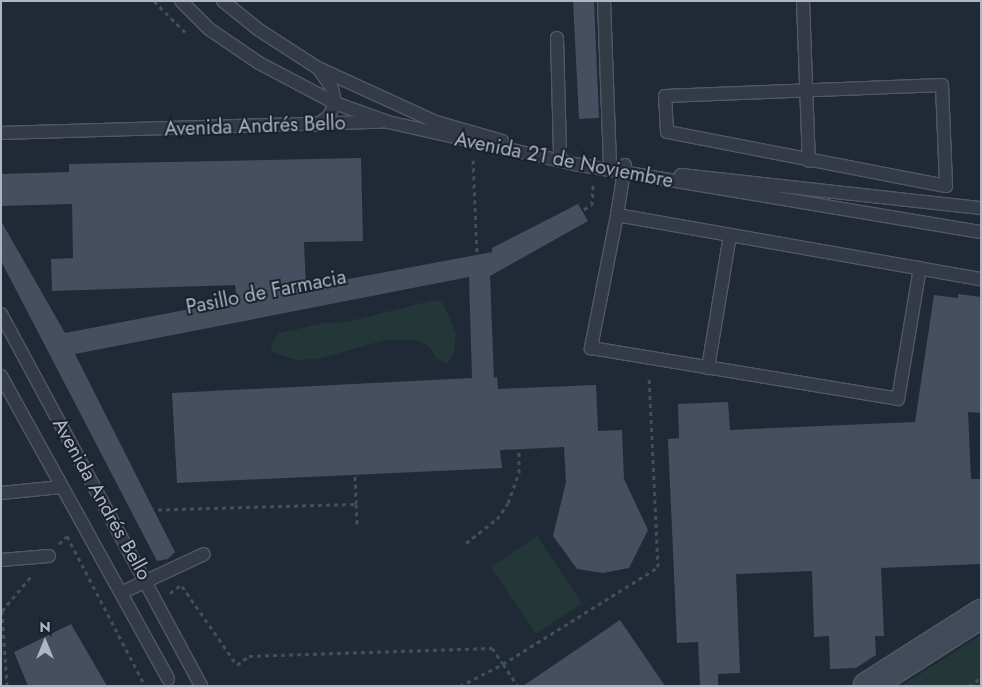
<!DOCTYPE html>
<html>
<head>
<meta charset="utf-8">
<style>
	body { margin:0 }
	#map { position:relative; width:982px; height:687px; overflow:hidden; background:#202936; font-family:Jost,sans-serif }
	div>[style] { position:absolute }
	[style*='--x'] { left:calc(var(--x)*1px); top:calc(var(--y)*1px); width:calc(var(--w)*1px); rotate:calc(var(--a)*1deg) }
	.green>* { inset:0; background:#233638 }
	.building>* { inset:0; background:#464f60 }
	.path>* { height:3px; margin-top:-1.5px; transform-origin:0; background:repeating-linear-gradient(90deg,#405154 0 4px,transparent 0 8px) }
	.roads { filter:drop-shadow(1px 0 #515864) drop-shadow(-1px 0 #515864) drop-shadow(0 1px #515864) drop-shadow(0 -1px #515864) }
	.service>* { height:12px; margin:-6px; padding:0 6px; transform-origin:6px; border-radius:6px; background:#343b47 }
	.secondary>* { height:28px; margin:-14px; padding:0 14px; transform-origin:14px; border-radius:14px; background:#424a59 }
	span { translate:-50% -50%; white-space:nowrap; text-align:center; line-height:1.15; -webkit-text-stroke:4px #19202b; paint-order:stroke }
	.street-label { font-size:20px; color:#aeb5c3 }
	.frame { position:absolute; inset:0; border:2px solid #aeb5c3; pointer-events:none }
	.north { position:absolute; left:20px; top:617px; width:50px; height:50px; -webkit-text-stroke:4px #19202b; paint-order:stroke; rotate:0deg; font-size:14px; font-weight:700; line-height:20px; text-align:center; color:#aeb5c3 }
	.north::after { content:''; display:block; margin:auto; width:18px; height:22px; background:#aeb5c3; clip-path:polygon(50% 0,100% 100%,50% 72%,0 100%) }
</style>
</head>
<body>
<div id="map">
	<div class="green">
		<i style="clip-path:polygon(434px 300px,443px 303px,456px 334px,454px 355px,446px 363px,436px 358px,431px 349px,420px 341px,409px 340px,385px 340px,318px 359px,296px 360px,272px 352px,271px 344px,279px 333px,324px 323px,346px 322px)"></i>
		<i style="clip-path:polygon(537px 536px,582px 603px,536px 634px,491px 567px)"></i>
		<i style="clip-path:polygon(981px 635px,981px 686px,901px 686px)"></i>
	</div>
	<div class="building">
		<i style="clip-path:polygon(573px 1px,594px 1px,599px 118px,579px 119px)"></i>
		<i style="clip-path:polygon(361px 158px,363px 241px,304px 242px,306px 287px,492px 252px,492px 248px,578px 204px,588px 221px,490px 276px,494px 378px,497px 377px,498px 389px,596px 385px,598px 431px,622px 430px,624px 479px,648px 530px,629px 568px,603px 573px,577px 569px,553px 536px,566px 482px,564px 447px,500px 450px,502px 468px,177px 483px,172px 393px,472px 378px,469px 277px,75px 354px,175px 552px,168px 559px,157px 561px,1px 261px,1px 221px,65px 333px,237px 300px,235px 285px,52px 291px,51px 259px,73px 258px,72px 204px,1px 206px,1px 174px,69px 172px,69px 164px)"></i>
		<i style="clip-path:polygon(958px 294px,981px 297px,981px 413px,968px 412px,971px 479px,981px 479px,981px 564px,881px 568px,884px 636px,875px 636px,876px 655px,856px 668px,830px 669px,829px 636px,814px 637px,812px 571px,736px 574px,740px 673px,718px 674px,718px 686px,700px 686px,698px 642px,677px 643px,668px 439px,679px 438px,678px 404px,728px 402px,730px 430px,915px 422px,934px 295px,958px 298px)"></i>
		<i style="clip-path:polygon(620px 620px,665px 686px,523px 686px)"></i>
		<i style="clip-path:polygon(71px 624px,107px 686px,28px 686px,14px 652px)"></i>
	</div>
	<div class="path">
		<i style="--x:154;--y:1;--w:48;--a:45"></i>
		<i style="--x:473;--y:160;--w:218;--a:87.6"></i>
		<i style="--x:1;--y:241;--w:355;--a:62.3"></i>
		<i style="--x:59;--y:347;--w:427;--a:-10.9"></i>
		<i style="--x:478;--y:266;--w:129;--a:-28.2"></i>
		<i style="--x:592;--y:205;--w:20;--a:-87"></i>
		<i style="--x:356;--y:504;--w:20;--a:87"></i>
		<i style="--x:142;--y:510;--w:214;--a:-1.6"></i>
		<i style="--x:356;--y:504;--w:29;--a:-92"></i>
		<i style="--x:466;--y:543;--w:39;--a:-38"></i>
		<i style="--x:497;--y:519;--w:19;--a:-55"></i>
		<i style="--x:508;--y:503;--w:33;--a:-70"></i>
		<i style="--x:519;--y:472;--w:23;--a:-90"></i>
		<i style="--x:59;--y:544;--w:11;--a:-45"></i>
		<i style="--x:67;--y:536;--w:169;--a:62.5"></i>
		<i style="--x:182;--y:586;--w:96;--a:55.2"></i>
		<i style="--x:237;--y:665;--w:15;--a:-37"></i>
		<i style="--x:249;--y:656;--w:243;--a:-1.9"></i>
		<i style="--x:492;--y:648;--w:19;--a:55"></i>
		<i style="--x:503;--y:664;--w:183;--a:-32"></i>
		<i style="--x:658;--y:567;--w:192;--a:-92.7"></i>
		<i style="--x:170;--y:593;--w:14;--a:-36"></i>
		<i style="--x:7;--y:686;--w:75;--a:-93.8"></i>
		<i style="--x:2;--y:611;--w:47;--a:-50.2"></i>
		<i style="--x:460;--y:686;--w:48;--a:-27.1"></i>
		<i style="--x:503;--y:664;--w:27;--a:56"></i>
		<i style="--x:969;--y:686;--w:14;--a:-34"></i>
	</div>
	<div class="roads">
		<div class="service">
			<i style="--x:181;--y:1;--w:40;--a:45"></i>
			<i style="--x:209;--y:29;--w:60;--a:34.2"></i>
			<i style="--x:259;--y:63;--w:86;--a:27.8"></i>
			<i style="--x:335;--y:103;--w:56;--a:19.7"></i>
			<i style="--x:388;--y:122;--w:191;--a:12.7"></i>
			<i style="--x:574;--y:164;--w:413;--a:9.5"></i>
			<i style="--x:223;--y:1;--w:46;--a:38.9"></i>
			<i style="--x:259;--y:30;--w:70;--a:32.8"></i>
			<i style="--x:318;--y:68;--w:130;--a:24.6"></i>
			<i style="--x:436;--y:122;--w:69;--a:16.1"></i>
			<i style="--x:604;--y:1;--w:162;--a:87.9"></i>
			<i style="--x:803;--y:1;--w:160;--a:87.9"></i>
			<i style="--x:557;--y:38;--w:115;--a:88.5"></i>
			<i style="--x:942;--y:85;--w:101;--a:87.7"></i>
			<i style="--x:946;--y:186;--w:284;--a:-169"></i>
			<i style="--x:667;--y:132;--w:36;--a:-93"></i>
			<i style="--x:665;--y:96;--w:277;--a:-2.3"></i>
			<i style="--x:317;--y:125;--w:15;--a:-37"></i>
			<i style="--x:329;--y:116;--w:14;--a:-65"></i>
			<i style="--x:335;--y:103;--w:15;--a:-101"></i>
			<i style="--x:332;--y:88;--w:21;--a:-125"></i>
			<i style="--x:1;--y:133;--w:380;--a:-1.7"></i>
			<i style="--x:625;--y:165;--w:51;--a:99.1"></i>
			<i style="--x:617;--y:215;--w:370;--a:10"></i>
			<i style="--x:681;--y:175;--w:302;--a:6.3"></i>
			<i style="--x:617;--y:215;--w:136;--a:101.1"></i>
			<i style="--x:591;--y:348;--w:311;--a:9.4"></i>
			<i style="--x:898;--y:399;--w:133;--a:-80.5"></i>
			<i style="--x:1;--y:314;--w:422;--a:61.7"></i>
			<i style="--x:708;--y:368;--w:135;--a:-80.6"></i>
			<i style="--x:1;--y:376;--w:346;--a:61.1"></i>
			<i style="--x:1;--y:493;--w:60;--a:-5.7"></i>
			<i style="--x:1;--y:560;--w:48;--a:-4.8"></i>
			<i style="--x:123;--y:592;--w:89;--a:-25.1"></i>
		</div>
		<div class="secondary">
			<i style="--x:868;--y:686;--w:134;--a:-32.5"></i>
		</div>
	</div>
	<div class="street-label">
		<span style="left:255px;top:126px;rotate:-2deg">Avenida Andrés Bello</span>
		<span style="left:564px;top:160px;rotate:11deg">Avenida 21 de Noviembre</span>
		<span style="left:266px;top:292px;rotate:-11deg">Pasillo de Farmacia</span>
		<span style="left:102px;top:499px;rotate:61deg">Avenida Andrés Bello</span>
	</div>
	<div class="frame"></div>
	<div class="north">N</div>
</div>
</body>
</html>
